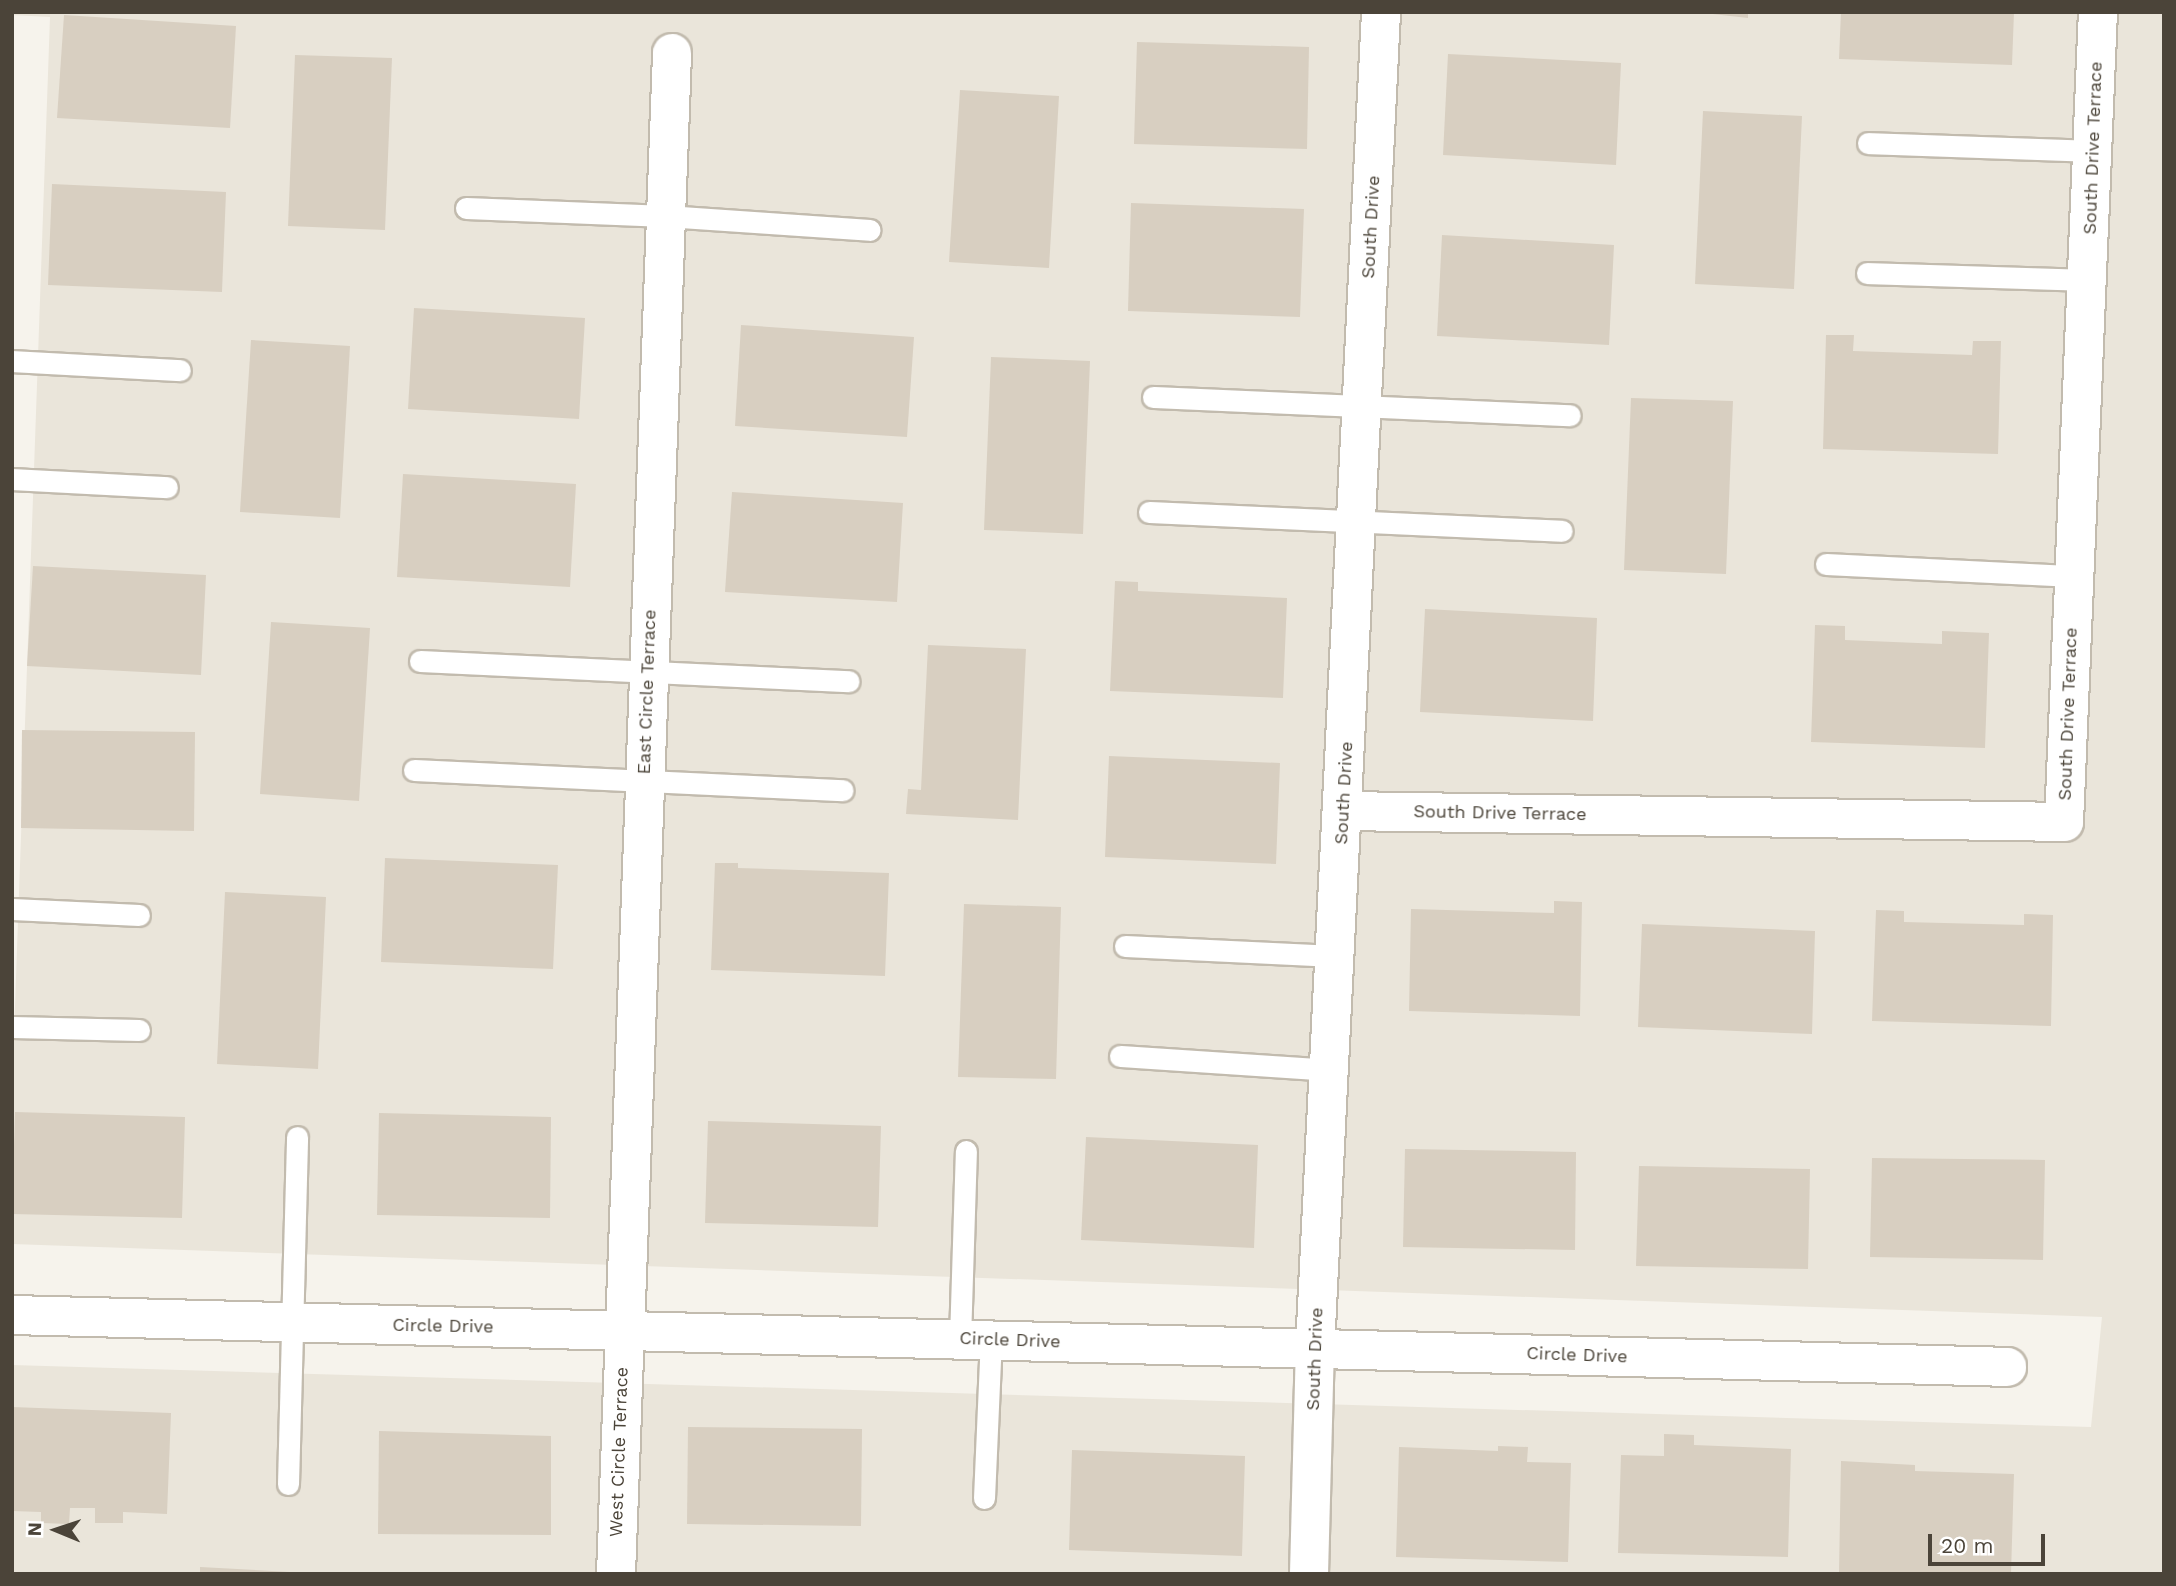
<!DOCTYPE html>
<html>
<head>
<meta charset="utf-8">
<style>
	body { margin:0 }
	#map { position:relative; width:2176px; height:1586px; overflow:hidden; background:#f6f3ec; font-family:"Work Sans",sans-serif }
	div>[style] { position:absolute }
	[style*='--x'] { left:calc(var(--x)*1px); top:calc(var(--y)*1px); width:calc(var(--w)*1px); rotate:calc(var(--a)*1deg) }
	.residential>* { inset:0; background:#eae5da }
	.building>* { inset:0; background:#d8cfc1 }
	.roads { filter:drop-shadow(2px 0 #c2bbae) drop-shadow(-2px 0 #c2bbae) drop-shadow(0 2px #c2bbae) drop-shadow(0 -2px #c2bbae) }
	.lane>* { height:21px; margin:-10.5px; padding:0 10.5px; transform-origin:10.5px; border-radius:10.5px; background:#fff }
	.street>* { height:38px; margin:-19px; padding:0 19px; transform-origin:19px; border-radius:19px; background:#fff }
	span { translate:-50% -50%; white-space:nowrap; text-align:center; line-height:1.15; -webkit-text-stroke:6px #fff; paint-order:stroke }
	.street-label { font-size:18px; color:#4b4439 }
	.frame { position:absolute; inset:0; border:14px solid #4b4439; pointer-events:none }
	.north { position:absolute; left:21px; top:1495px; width:70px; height:70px; -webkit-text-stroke:5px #fff; paint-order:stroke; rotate:272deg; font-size:19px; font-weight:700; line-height:28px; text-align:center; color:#4b4439 }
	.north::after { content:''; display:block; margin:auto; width:24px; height:32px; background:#4b4439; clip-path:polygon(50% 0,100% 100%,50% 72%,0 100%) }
	.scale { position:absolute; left:1928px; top:1534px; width:117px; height:32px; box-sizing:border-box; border:4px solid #4b4439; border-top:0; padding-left:9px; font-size:21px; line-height:24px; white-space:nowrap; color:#4b4439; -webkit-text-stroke:5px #fff; paint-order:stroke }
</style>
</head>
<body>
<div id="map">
	<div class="residential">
		<i style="clip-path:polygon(12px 12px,2164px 12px,2164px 1574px,12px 1574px,12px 1365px,2091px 1427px,2102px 1317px,12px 1244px,12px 1091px,50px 17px,12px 15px)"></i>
	</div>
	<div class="building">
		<i style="clip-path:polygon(1695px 12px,1748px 12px,1748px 18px)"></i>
		<i style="clip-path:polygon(1841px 12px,2014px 12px,2012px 65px,1839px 59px)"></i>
		<i style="clip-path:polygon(64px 15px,236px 26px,230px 128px,57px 118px)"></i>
		<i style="clip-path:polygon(1137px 42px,1309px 47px,1307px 149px,1134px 144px)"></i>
		<i style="clip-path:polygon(1448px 54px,1621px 63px,1616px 165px,1443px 155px)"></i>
		<i style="clip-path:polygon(295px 55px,392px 58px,385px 230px,288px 226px)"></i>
		<i style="clip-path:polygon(960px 90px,1059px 96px,1049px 268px,949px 262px)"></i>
		<i style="clip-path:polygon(1703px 111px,1802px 116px,1794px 289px,1695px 284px)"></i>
		<i style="clip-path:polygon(52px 184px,226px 192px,222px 292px,48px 285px)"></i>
		<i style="clip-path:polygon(1131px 203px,1304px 209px,1300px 317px,1128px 311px)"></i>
		<i style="clip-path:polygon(1442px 235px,1614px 245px,1609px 345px,1437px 336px)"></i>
		<i style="clip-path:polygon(414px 308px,585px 318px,579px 419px,408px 409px)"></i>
		<i style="clip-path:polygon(741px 325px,914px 337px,907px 437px,735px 426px)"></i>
		<i style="clip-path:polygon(1826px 335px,1854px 335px,1853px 351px,1972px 355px,1973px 341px,2001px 341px,1998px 454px,1823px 449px)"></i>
		<i style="clip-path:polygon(251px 340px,350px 346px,340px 518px,240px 512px)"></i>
		<i style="clip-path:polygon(991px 357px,1090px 361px,1083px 534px,984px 530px)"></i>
		<i style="clip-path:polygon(1631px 398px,1733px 401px,1726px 574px,1624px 570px)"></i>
		<i style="clip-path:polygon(403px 474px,576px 484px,570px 587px,397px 577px)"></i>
		<i style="clip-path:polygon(732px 492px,903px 503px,897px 602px,725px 592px)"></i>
		<i style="clip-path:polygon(33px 566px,206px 575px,201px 675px,27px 666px)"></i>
		<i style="clip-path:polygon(1115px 581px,1138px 582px,1138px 591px,1287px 598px,1283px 698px,1110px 691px)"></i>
		<i style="clip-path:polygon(1425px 609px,1597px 618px,1593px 721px,1420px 712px)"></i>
		<i style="clip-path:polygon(271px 622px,370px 628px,359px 801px,260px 794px)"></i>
		<i style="clip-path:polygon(1815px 625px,1845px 626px,1845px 640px,1942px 644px,1942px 631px,1989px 633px,1985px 748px,1811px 742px)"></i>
		<i style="clip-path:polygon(928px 645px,1026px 649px,1018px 820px,906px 814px,908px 789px,921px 790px)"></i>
		<i style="clip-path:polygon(22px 730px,195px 732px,194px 831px,21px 828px)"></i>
		<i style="clip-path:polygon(1109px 756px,1280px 763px,1276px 864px,1105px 857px)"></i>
		<i style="clip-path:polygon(385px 858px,558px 865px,553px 969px,381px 962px)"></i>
		<i style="clip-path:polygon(715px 863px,738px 863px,738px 868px,889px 873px,885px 976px,711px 970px)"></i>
		<i style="clip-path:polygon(225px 892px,326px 897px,318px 1069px,217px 1064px)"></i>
		<i style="clip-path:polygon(1554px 901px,1582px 902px,1580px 1016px,1409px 1011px,1411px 909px,1554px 913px)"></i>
		<i style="clip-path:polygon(964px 904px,1061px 907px,1056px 1079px,958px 1077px)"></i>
		<i style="clip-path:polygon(1876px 910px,1904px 911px,1904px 922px,2024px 925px,2024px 914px,2053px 915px,2051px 1026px,1872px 1021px)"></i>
		<i style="clip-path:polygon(1642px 924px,1815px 931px,1812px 1034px,1638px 1027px)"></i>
		<i style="clip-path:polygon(15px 1112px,185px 1117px,182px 1218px,12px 1214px)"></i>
		<i style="clip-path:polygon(379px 1113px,551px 1117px,550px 1218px,377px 1215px)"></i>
		<i style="clip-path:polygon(708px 1121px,881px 1126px,878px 1227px,705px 1223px)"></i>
		<i style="clip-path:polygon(1086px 1137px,1258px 1145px,1254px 1248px,1081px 1240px)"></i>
		<i style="clip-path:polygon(1405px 1149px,1576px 1152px,1575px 1250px,1403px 1247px)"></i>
		<i style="clip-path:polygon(1872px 1158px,2045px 1160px,2043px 1260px,1870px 1257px)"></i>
		<i style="clip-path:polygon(1639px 1166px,1810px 1169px,1808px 1269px,1636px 1266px)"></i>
		<i style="clip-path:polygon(12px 1407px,171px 1413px,167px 1514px,123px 1512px,123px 1523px,95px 1523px,95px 1508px,70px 1508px,69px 1524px,41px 1523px,41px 1512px,12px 1511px)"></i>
		<i style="clip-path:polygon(688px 1427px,862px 1429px,861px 1526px,687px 1524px)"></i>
		<i style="clip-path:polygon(379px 1431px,551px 1436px,551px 1535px,378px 1534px)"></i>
		<i style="clip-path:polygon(1664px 1434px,1694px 1435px,1694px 1445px,1791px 1449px,1788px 1557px,1618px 1553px,1621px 1455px,1664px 1456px)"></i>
		<i style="clip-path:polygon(1498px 1446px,1528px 1447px,1527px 1462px,1571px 1463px,1568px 1562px,1396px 1557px,1399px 1447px,1498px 1451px)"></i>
		<i style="clip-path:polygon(1072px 1450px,1245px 1456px,1242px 1556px,1069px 1550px)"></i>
		<i style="clip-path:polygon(1841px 1461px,1915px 1465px,1915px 1471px,2014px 1474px,2011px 1574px,1839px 1573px)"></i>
		<i style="clip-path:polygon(200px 1567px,290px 1572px,290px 1574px,200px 1574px)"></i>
	</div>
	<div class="roads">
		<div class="lane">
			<i style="--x:1868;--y:143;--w:224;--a:2"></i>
			<i style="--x:466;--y:208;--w:200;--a:2.3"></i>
			<i style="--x:666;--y:216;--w:204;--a:3.9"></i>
			<i style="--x:1867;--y:273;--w:220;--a:1.8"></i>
			<i style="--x:12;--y:361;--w:168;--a:3.1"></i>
			<i style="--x:1153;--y:397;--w:417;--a:2.5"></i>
			<i style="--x:12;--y:479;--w:155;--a:3"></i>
			<i style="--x:1149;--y:512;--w:413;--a:2.6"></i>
			<i style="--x:1826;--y:564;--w:248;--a:2.8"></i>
			<i style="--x:420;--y:661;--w:429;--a:2.7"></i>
			<i style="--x:414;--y:770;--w:429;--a:2.7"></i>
			<i style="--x:12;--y:909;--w:127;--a:2.7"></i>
			<i style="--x:1125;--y:946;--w:210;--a:2.7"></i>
			<i style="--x:12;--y:1027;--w:127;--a:1.4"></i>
			<i style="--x:1120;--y:1056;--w:209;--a:3.8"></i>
			<i style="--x:960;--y:1339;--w:188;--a:-88.2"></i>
			<i style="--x:288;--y:1484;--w:347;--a:-88.5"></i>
			<i style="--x:984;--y:1498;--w:158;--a:-87.5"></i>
		</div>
		<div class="street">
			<i style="--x:1343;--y:811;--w:721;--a:0.87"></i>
			<i style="--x:2064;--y:822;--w:811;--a:-87.6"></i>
			<i style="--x:12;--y:1315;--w:1996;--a:1.49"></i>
			<i style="--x:616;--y:1574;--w:1522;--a:-87.89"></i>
			<i style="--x:1309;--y:1574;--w:226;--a:-88.5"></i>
			<i style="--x:1315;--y:1348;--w:1338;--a:-87.17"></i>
		</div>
	</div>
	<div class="street-label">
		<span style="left:2093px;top:148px;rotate:-88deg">South Drive Terrace</span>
		<span style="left:1371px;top:227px;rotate:-87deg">South Drive</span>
		<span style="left:647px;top:692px;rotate:-88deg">East Circle Terrace</span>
		<span style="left:2068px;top:714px;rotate:-88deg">South Drive Terrace</span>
		<span style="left:1344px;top:793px;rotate:-87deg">South Drive</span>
		<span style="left:1500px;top:813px;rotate:1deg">South Drive Terrace</span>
		<span style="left:443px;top:1326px;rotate:1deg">Circle Drive</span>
		<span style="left:1010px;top:1340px;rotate:2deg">Circle Drive</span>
		<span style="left:1577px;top:1355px;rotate:2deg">Circle Drive</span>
		<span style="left:1315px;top:1359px;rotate:-88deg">South Drive</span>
		<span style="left:619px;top:1452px;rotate:-88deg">West Circle Terrace</span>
	</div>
	<div class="frame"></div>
	<div class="north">N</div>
	<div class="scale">20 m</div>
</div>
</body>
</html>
